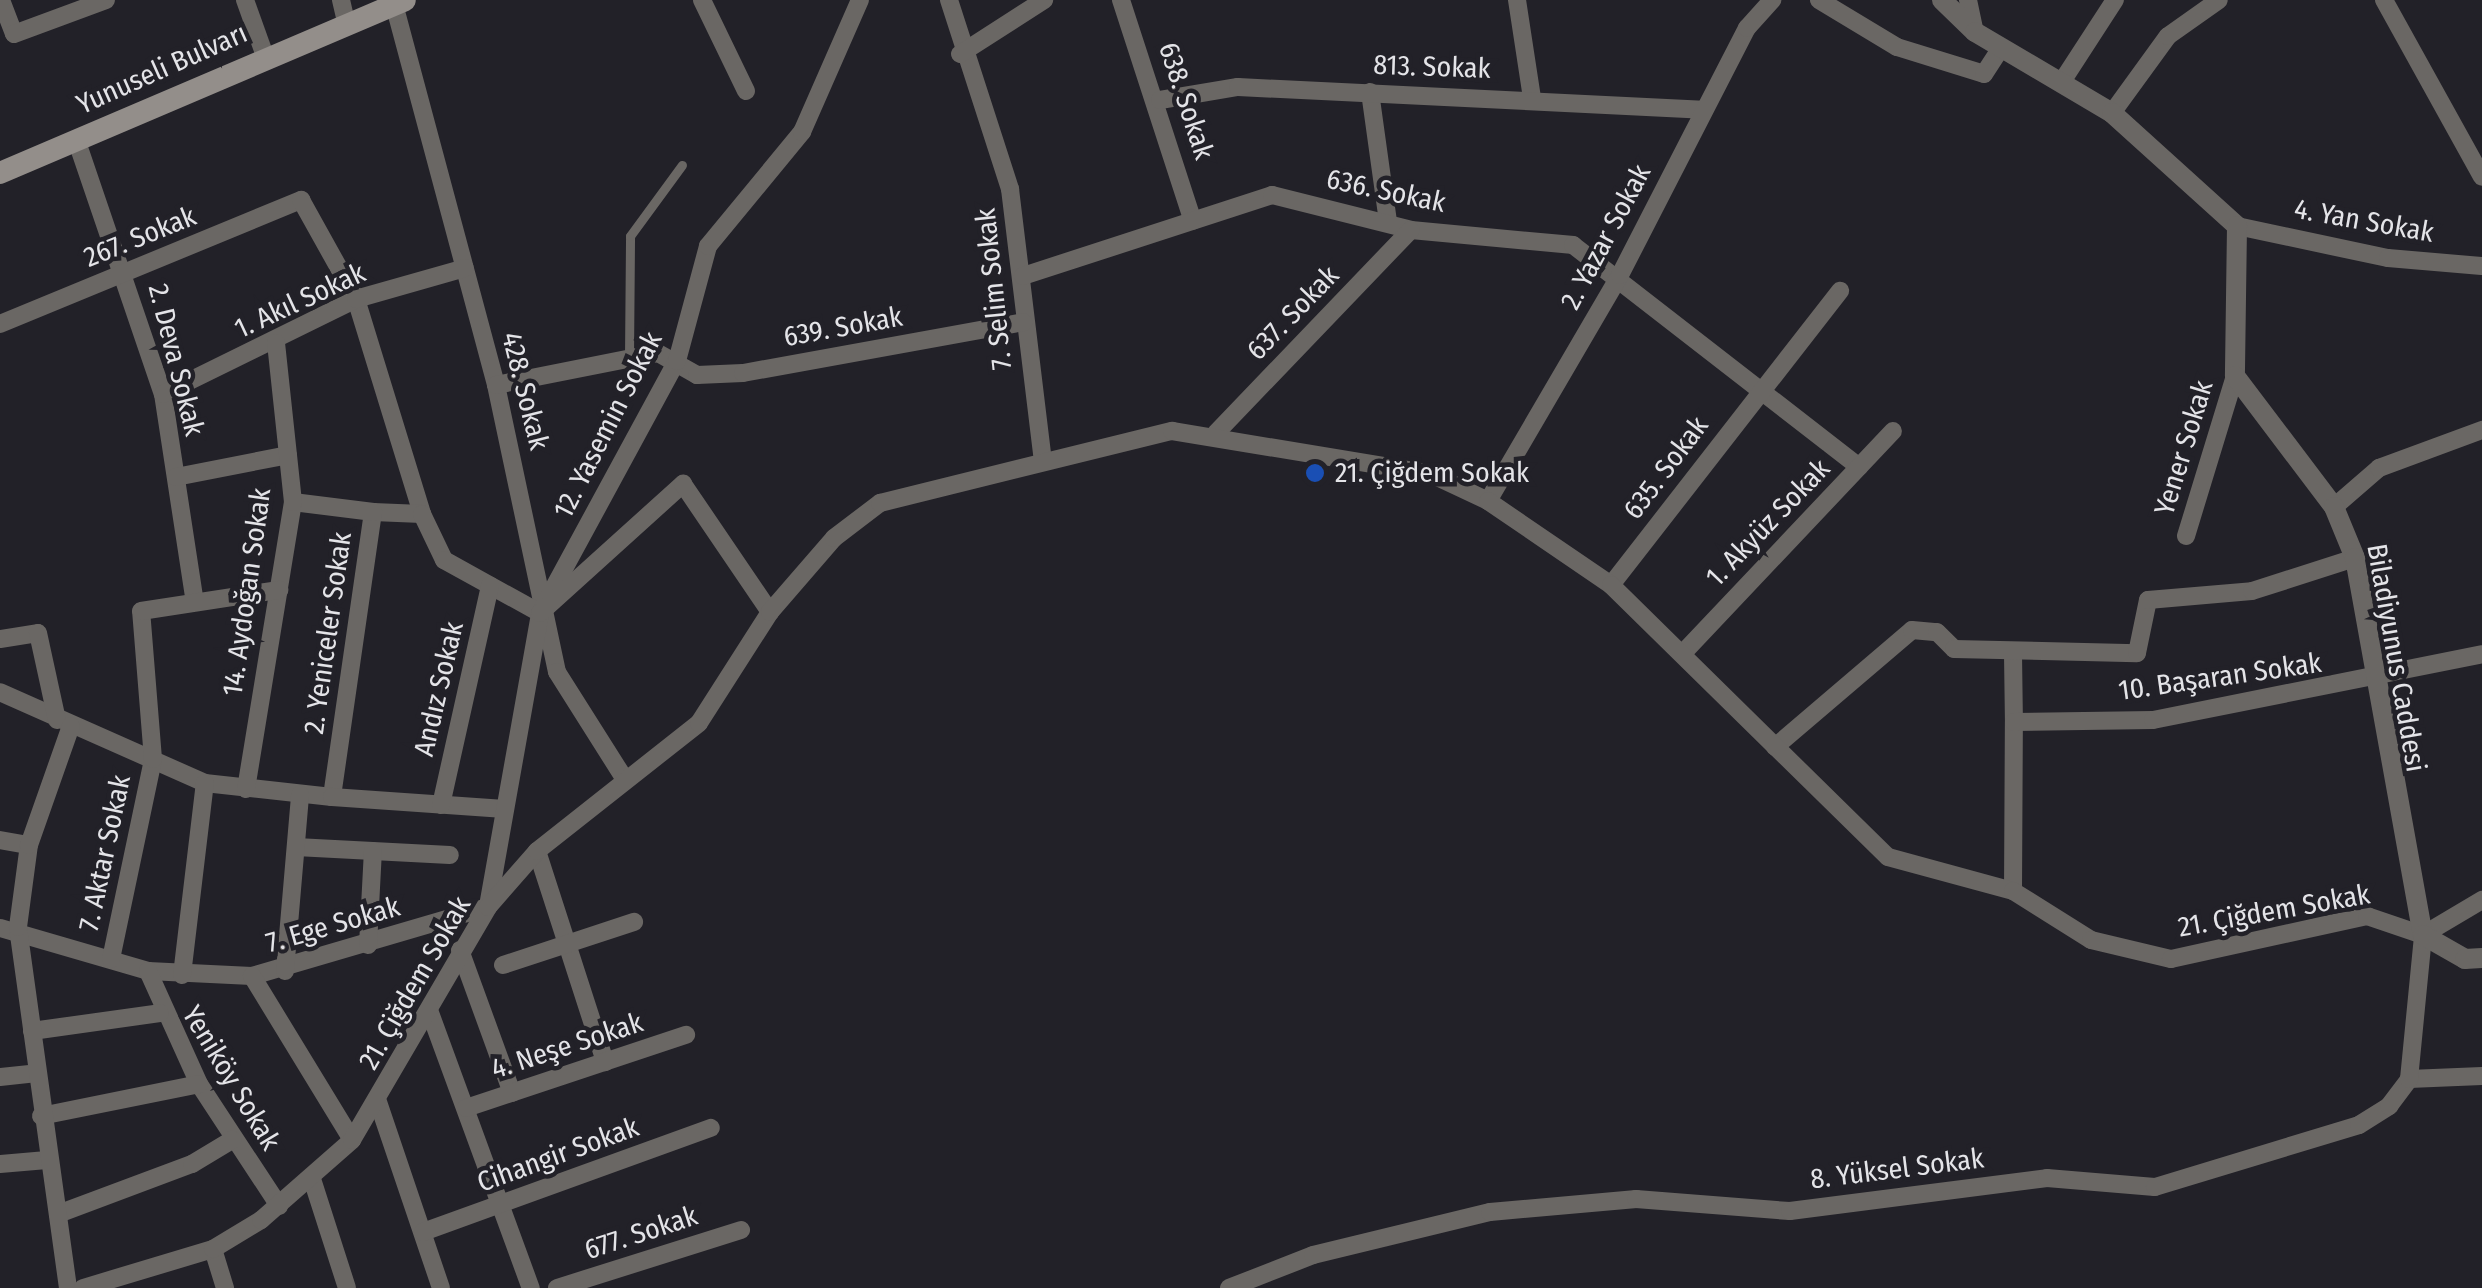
<!DOCTYPE html>
<html>
<head>
<meta charset="utf-8">
<style>
	body { margin:0 }
	#map { position:relative; width:2482px; height:1288px; overflow:hidden; background:#222128; font-family:"Fira Sans Condensed",sans-serif }
	div>[style] { position:absolute }
	[style*='--x'] { left:calc(var(--x)*1px); top:calc(var(--y)*1px); width:calc(var(--w)*1px); rotate:calc(var(--a)*1deg) }
	.service>* { height:9px; margin:-4.5px; padding:0 4.5px; transform-origin:4.5px; border-radius:4.5px; background:#6a6764 }
	.minor>* { height:18px; margin:-9px; padding:0 9px; transform-origin:9px; border-radius:9px; background:#6a6764 }
	.tertiary>* { height:20px; margin:-10px; padding:0 10px; transform-origin:10px; border-radius:10px; background:#6a6764 }
	.secondary>* { height:22px; margin:-11px; padding:0 11px; transform-origin:11px; border-radius:11px; background:#938e8a }
	.dots>* { width:28px; height:28px; translate:-50% -50%; box-sizing:border-box; border:5px solid #222128; border-radius:50% }
	span { translate:-50% -50%; white-space:nowrap; text-align:center; line-height:1.15; -webkit-text-stroke:9px #222128; paint-order:stroke }
	.street-label { font-size:28px; color:#e4e4e8 }
	.poi-label { font-size:28px; color:#e4e4e8 }
	.left { translate:0 -50%; text-align:left }
</style>
</head>
<body>
<div id="map">
	<div class="service">
		<i style="--x:629;--y:356;--w:120;--a:-89.5"></i>
		<i style="--x:630;--y:236;--w:88;--a:-53.8"></i>
	</div>
	<div class="minor">
		<i style="--x:1;--y:0;--w:36;--a:69"></i>
		<i style="--x:14;--y:34;--w:98;--a:-20.3"></i>
		<i style="--x:245;--y:0;--w:59;--a:70.3"></i>
		<i style="--x:341;--y:0;--w:27;--a:77"></i>
		<i style="--x:702;--y:0;--w:101;--a:64.2"></i>
		<i style="--x:949;--y:0;--w:199;--a:72.1"></i>
		<i style="--x:1010;--y:189;--w:274;--a:83.1"></i>
		<i style="--x:1121;--y:0;--w:232;--a:72"></i>
		<i style="--x:1517;--y:0;--w:99;--a:81.3"></i>
		<i style="--x:1819;--y:0;--w:91;--a:31.1"></i>
		<i style="--x:1897;--y:47;--w:91;--a:17.2"></i>
		<i style="--x:1984;--y:74;--w:31;--a:-57"></i>
		<i style="--x:1968;--y:0;--w:33;--a:78"></i>
		<i style="--x:2384;--y:0;--w:202;--a:61"></i>
		<i style="--x:394;--y:4;--w:394;--a:75"></i>
		<i style="--x:496;--y:385;--w:293;--a:78"></i>
		<i style="--x:557;--y:672;--w:125;--a:57.7"></i>
		<i style="--x:960;--y:54;--w:100;--a:-32.7"></i>
		<i style="--x:2061;--y:83;--w:99;--a:-57"></i>
		<i style="--x:1370;--y:92;--w:130;--a:82.1"></i>
		<i style="--x:1160;--y:100;--w:79;--a:-9.5"></i>
		<i style="--x:1238;--y:87;--w:465;--a:2.8"></i>
		<i style="--x:2112;--y:113;--w:95;--a:-54"></i>
		<i style="--x:2168;--y:36;--w:62;--a:-35.2"></i>
		<i style="--x:76;--y:139;--w:269;--a:71.2"></i>
		<i style="--x:163;--y:394;--w:210;--a:81.3"></i>
		<i style="--x:2237;--y:226;--w:154;--a:12"></i>
		<i style="--x:2388;--y:258;--w:94;--a:4.9"></i>
		<i style="--x:1023;--y:276;--w:262;--a:-18"></i>
		<i style="--x:1272;--y:195;--w:143;--a:14.1"></i>
		<i style="--x:1411;--y:230;--w:163;--a:5.3"></i>
		<i style="--x:1573;--y:245;--w:362;--a:37.8"></i>
		<i style="--x:0;--y:324;--w:326;--a:-22.4"></i>
		<i style="--x:301;--y:200;--w:113;--a:60.9"></i>
		<i style="--x:356;--y:299;--w:225;--a:72.9"></i>
		<i style="--x:422;--y:514;--w:49;--a:-177.7"></i>
		<i style="--x:373;--y:512;--w:288;--a:98.2"></i>
		<i style="--x:332;--y:797;--w:128;--a:-173.7"></i>
		<i style="--x:205;--y:783;--w:224;--a:-156.1"></i>
		<i style="--x:496;--y:385;--w:165;--a:-11.2"></i>
		<i style="--x:658;--y:353;--w:45;--a:29.4"></i>
		<i style="--x:697;--y:375;--w:46;--a:-2.5"></i>
		<i style="--x:743;--y:373;--w:285;--a:-10.3"></i>
		<i style="--x:163;--y:394;--w:215;--a:-26.2"></i>
		<i style="--x:356;--y:299;--w:113;--a:-15.9"></i>
		<i style="--x:1216;--y:433;--w:281;--a:-46.2"></i>
		<i style="--x:176;--y:477;--w:114;--a:-11.1"></i>
		<i style="--x:1488;--y:501;--w:262;--a:-59.7"></i>
		<i style="--x:1620;--y:275;--w:278;--a:-62.8"></i>
		<i style="--x:1747;--y:28;--w:38;--a:-48"></i>
		<i style="--x:293;--y:502;--w:81;--a:7.1"></i>
		<i style="--x:2334;--y:507;--w:60;--a:-40.9"></i>
		<i style="--x:2379;--y:468;--w:110;--a:-20.3"></i>
		<i style="--x:422;--y:514;--w:51;--a:64.4"></i>
		<i style="--x:444;--y:560;--w:110;--a:28.9"></i>
		<i style="--x:2186;--y:536;--w:167;--a:-73"></i>
		<i style="--x:1611;--y:585;--w:373;--a:-52.1"></i>
		<i style="--x:540;--y:613;--w:287;--a:-61.5"></i>
		<i style="--x:677;--y:361;--w:119;--a:-74.9"></i>
		<i style="--x:708;--y:246;--w:148;--a:-50.5"></i>
		<i style="--x:802;--y:132;--w:144;--a:-66.3"></i>
		<i style="--x:0;--y:639;--w:38;--a:-9"></i>
		<i style="--x:38;--y:633;--w:89;--a:77.7"></i>
		<i style="--x:1684;--y:652;--w:304;--a:-46.6"></i>
		<i style="--x:2013;--y:654;--w:68;--a:89.2"></i>
		<i style="--x:1775;--y:747;--w:180;--a:-40.5"></i>
		<i style="--x:1912;--y:630;--w:25;--a:5"></i>
		<i style="--x:1937;--y:632;--w:24;--a:45"></i>
		<i style="--x:1954;--y:649;--w:183;--a:1.3"></i>
		<i style="--x:2137;--y:653;--w:54;--a:-78.3"></i>
		<i style="--x:2148;--y:600;--w:104;--a:-4.9"></i>
		<i style="--x:2252;--y:591;--w:108;--a:-17.8"></i>
		<i style="--x:246;--y:789;--w:291;--a:-80.7"></i>
		<i style="--x:293;--y:502;--w:160;--a:-96.1"></i>
		<i style="--x:332;--y:797;--w:173;--a:4"></i>
		<i style="--x:441;--y:805;--w:225;--a:-77.4"></i>
		<i style="--x:0;--y:840;--w:29;--a:10"></i>
		<i style="--x:296;--y:847;--w:154;--a:3"></i>
		<i style="--x:537;--y:851;--w:222;--a:72.1"></i>
		<i style="--x:2013;--y:891;--w:169;--a:-89.7"></i>
		<i style="--x:2014;--y:722;--w:139;--a:-0.8"></i>
		<i style="--x:2153;--y:720;--w:336;--a:-11.3"></i>
		<i style="--x:488;--y:906;--w:298;--a:-79.9"></i>
		<i style="--x:540;--y:613;--w:193;--a:-42.1"></i>
		<i style="--x:683;--y:484;--w:155;--a:55.8"></i>
		<i style="--x:0;--y:928;--w:154;--a:16.2"></i>
		<i style="--x:148;--y:971;--w:104;--a:2.8"></i>
		<i style="--x:252;--y:976;--w:246;--a:-16.3"></i>
		<i style="--x:2423;--y:935;--w:69;--a:-30.7"></i>
		<i style="--x:368;--y:945;--w:94;--a:-87"></i>
		<i style="--x:460;--y:950;--w:152;--a:70"></i>
		<i style="--x:111;--y:959;--w:204;--a:-78.1"></i>
		<i style="--x:153;--y:759;--w:148;--a:-94.6"></i>
		<i style="--x:141;--y:611;--w:140;--a:-8.7"></i>
		<i style="--x:503;--y:965;--w:138;--a:-18.2"></i>
		<i style="--x:148;--y:971;--w:124;--a:65.7"></i>
		<i style="--x:199;--y:1084;--w:146;--a:56.7"></i>
		<i style="--x:285;--y:971;--w:177;--a:-85.1"></i>
		<i style="--x:182;--y:975;--w:193;--a:-83.2"></i>
		<i style="--x:252;--y:976;--w:192;--a:58.6"></i>
		<i style="--x:429;--y:1010;--w:296;--a:69.9"></i>
		<i style="--x:32;--y:1031;--w:129;--a:-8"></i>
		<i style="--x:0;--y:1077;--w:37;--a:-6"></i>
		<i style="--x:2409;--y:1079;--w:73;--a:-2.4"></i>
		<i style="--x:378;--y:1102;--w:196;--a:71.3"></i>
		<i style="--x:466;--y:1108;--w:232;--a:-18.4"></i>
		<i style="--x:41;--y:1116;--w:161;--a:-11.4"></i>
		<i style="--x:0;--y:1164;--w:47;--a:-4.9"></i>
		<i style="--x:312;--y:1179;--w:114;--a:72.2"></i>
		<i style="--x:58;--y:1214;--w:143;--a:-20.5"></i>
		<i style="--x:192;--y:1164;--w:47;--a:-31"></i>
		<i style="--x:423;--y:1232;--w:306;--a:-19.9"></i>
		<i style="--x:213;--y:1249;--w:41;--a:72.9"></i>
		<i style="--x:68;--y:1288;--w:364;--a:-97.9"></i>
		<i style="--x:18;--y:927;--w:83;--a:-82.4"></i>
		<i style="--x:29;--y:845;--w:126;--a:-70.6"></i>
		<i style="--x:83;--y:1288;--w:136;--a:-16.7"></i>
		<i style="--x:213;--y:1249;--w:56;--a:-31.1"></i>
		<i style="--x:261;--y:1220;--w:121;--a:-41.3"></i>
		<i style="--x:352;--y:1140;--w:270;--a:-59.7"></i>
		<i style="--x:488;--y:907;--w:74;--a:-48.8"></i>
		<i style="--x:537;--y:851;--w:206;--a:-38.3"></i>
		<i style="--x:699;--y:723;--w:132;--a:-57.4"></i>
		<i style="--x:770;--y:612;--w:98;--a:-49.1"></i>
		<i style="--x:834;--y:538;--w:58;--a:-37.3"></i>
		<i style="--x:880;--y:503;--w:301;--a:-13.9"></i>
		<i style="--x:1172;--y:431;--w:263;--a:9.4"></i>
		<i style="--x:1431;--y:474;--w:63;--a:25.3"></i>
		<i style="--x:1488;--y:501;--w:149;--a:34.3"></i>
		<i style="--x:1611;--y:585;--w:388;--a:44.5"></i>
		<i style="--x:1888;--y:857;--w:130;--a:15.2"></i>
		<i style="--x:2013;--y:891;--w:92;--a:32.1"></i>
		<i style="--x:2091;--y:940;--w:82;--a:13.4"></i>
		<i style="--x:2171;--y:959;--w:201;--a:-12.4"></i>
		<i style="--x:2367;--y:916;--w:59;--a:18.7"></i>
		<i style="--x:557;--y:1288;--w:193;--a:-17.5"></i>
		<i style="--x:1229;--y:1288;--w:90;--a:-21.4"></i>
		<i style="--x:1313;--y:1255;--w:182;--a:-13.7"></i>
		<i style="--x:1490;--y:1212;--w:147;--a:-5.1"></i>
		<i style="--x:1636;--y:1199;--w:154;--a:4.5"></i>
		<i style="--x:1790;--y:1211;--w:259;--a:-7.3"></i>
		<i style="--x:2047;--y:1178;--w:108;--a:4.8"></i>
		<i style="--x:2155;--y:1187;--w:213;--a:-16.9"></i>
		<i style="--x:2359;--y:1125;--w:36;--a:-32"></i>
		<i style="--x:2389;--y:1106;--w:34;--a:-53"></i>
		<i style="--x:2409;--y:1079;--w:145;--a:-84.4"></i>
	</div>
	<div class="tertiary">
		<i style="--x:1942;--y:0;--w:46;--a:44.1"></i>
		<i style="--x:1975;--y:32;--w:159;--a:30.6"></i>
		<i style="--x:2112;--y:113;--w:169;--a:42.1"></i>
		<i style="--x:2237;--y:226;--w:150;--a:90.8"></i>
		<i style="--x:2235;--y:376;--w:164;--a:52.9"></i>
		<i style="--x:2334;--y:507;--w:55;--a:67.6"></i>
		<i style="--x:2355;--y:558;--w:383;--a:79.8"></i>
		<i style="--x:2423;--y:935;--w:48;--a:29.7"></i>
		<i style="--x:2465;--y:959;--w:17;--a:-3"></i>
	</div>
	<div class="secondary">
		<i style="--x:0;--y:173;--w:440;--a:-23.1"></i>
	</div>
	<div class="dots">
		<i style="left:1315px;top:473px;background:#1a4fb4"></i>
	</div>
	<div class="street-label">
		<span style="left:1432px;top:67px;rotate:2deg">813. Sokak</span>
		<span style="left:162px;top:69px;rotate:-24deg">Yunuseli Bulvarı</span>
		<span style="left:1186px;top:101px;rotate:72deg">638. Sokak</span>
		<span style="left:1386px;top:191px;rotate:12deg">636. Sokak</span>
		<span style="left:2364px;top:221px;rotate:10deg">4. Yan Sokak</span>
		<span style="left:140px;top:237px;rotate:-22deg">267. Sokak</span>
		<span style="left:1606px;top:237px;rotate:-62deg">2. Yazar Sokak</span>
		<span style="left:994px;top:289px;rotate:-96deg">7. Selim Sokak</span>
		<span style="left:300px;top:301px;rotate:-25deg">1. Akıl Sokak</span>
		<span style="left:1293px;top:313px;rotate:-46deg">637. Sokak</span>
		<span style="left:843px;top:327px;rotate:-10deg">639. Sokak</span>
		<span style="left:176px;top:360px;rotate:76deg">2. Deva Sokak</span>
		<span style="left:525px;top:391px;rotate:76deg">428. Sokak</span>
		<span style="left:608px;top:425px;rotate:-63deg">12. Yasemin Sokak</span>
		<span style="left:2184px;top:448px;rotate:-73deg">Yener Sokak</span>
		<span style="left:1666px;top:468px;rotate:-53deg">635. Sokak</span>
		<span style="left:1768px;top:523px;rotate:-46deg">1. Akyüz Sokak</span>
		<span style="left:247px;top:592px;rotate:-82deg">14. Aydoğan Sokak</span>
		<span style="left:328px;top:633px;rotate:-82deg">2. Yeniceler Sokak</span>
		<span style="left:2396px;top:658px;rotate:80deg">Biladiyunus Caddesi</span>
		<span style="left:2220px;top:677px;rotate:-8deg">10. Başaran Sokak</span>
		<span style="left:439px;top:689px;rotate:-77deg">Andız Sokak</span>
		<span style="left:105px;top:853px;rotate:-78deg">7. Aktar Sokak</span>
		<span style="left:2274px;top:911px;rotate:-10deg">21. Çiğdem Sokak</span>
		<span style="left:333px;top:925px;rotate:-16deg">7. Ege Sokak</span>
		<span style="left:415px;top:983px;rotate:-60deg">21. Çiğdem Sokak</span>
		<span style="left:567px;top:1046px;rotate:-18deg">4. Neşe Sokak</span>
		<span style="left:231px;top:1078px;rotate:59deg">Yeniköy Sokak</span>
		<span style="left:558px;top:1155px;rotate:-20deg">Cihangir Sokak</span>
		<span style="left:1897px;top:1169px;rotate:-7deg">8. Yüksel Sokak</span>
		<span style="left:641px;top:1233px;rotate:-18deg">677. Sokak</span>
	</div>
	<div class="poi-label">
		<span class="left" style="left:1335px;top:473px">21. Çiğdem Sokak</span>
	</div>
</div>
</body>
</html>
